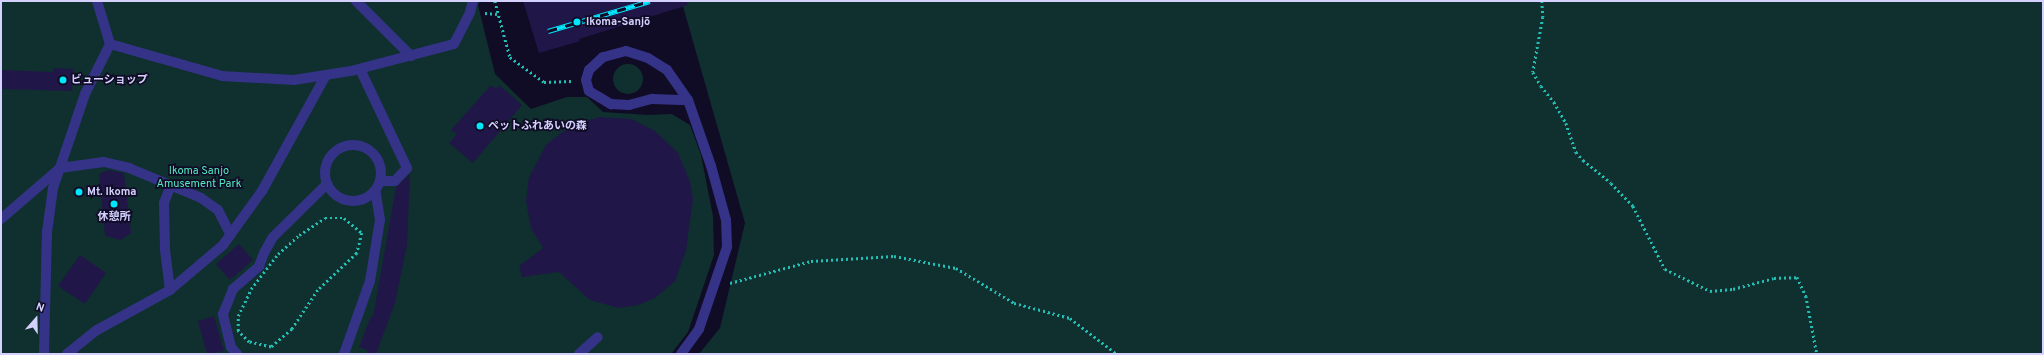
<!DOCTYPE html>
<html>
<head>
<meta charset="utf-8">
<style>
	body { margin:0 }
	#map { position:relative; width:2044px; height:355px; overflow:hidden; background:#100c25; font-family:Overpass,"Noto Sans JP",sans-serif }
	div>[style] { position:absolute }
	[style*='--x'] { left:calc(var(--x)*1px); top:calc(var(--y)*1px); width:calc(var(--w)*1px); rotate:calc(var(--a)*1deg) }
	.green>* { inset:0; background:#0f302e }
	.round { border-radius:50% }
	.building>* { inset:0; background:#201748 }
	.path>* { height:2.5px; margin-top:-1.25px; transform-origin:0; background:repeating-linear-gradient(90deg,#24bfb4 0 2px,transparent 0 5px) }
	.lane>* { height:10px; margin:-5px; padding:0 5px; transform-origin:5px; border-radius:5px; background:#353388 }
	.street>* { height:10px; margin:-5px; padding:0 5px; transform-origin:5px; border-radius:5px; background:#353388 }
	.street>.ring { margin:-5px; padding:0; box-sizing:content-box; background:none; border:10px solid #353388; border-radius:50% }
	.rail>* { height:4.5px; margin-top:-2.25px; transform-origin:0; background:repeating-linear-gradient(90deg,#100c25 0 9px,#00e6fc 0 18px); box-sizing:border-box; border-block:1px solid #00e6fc }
	.dots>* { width:11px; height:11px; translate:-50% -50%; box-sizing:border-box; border:2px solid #100c25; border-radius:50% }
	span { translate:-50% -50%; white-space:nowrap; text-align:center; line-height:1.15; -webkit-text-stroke:3.5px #100c25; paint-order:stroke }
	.poi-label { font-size:11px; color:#d5d1ff; font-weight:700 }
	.left { translate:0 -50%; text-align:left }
	.park-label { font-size:11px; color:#52e9c1 }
	.frame { position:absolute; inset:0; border:2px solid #d5d1ff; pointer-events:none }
	.north { position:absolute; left:16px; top:299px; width:40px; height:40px; -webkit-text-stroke:3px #100c25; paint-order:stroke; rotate:20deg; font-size:11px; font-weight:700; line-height:16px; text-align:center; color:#d5d1ff }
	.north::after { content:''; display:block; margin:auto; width:14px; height:18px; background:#d5d1ff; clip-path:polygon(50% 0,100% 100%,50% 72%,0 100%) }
</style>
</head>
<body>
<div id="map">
	<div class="green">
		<i style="clip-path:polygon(1px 1px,480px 1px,478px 5px,495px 74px,531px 109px,567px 97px,587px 97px,603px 112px,648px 115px,672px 114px,690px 125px,701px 155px,713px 216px,714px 255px,688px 332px,671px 354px,1px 354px)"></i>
		<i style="clip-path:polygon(688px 1px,2043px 1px,2043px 354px,699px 354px,720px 328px,745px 223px,682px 3px)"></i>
		<i class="round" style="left:613px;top:64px;width:30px;height:30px"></i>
	</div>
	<div class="building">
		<i style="clip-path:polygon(523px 1px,687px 1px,688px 5px,579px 39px,580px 41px,539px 53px)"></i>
		<i style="clip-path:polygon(53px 68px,73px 69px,72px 91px,1px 89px,1px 70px,53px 72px)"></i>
		<i style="clip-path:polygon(491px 85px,496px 89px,499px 85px,522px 105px,473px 163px,449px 143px,457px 134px,451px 130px)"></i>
		<i style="clip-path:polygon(600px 117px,631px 119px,655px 131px,678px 153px,690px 181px,693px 199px,686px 251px,675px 281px,655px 298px,638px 305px,619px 308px,590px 300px,559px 272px,522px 277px,519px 266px,543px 248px,531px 228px,526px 201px,529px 177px,546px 145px,571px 125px)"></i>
		<i style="clip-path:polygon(108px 170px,124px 173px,131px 233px,121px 240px,105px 236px,99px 174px)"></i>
		<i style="clip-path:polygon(410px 174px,407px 245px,395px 303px,376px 354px,367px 354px,367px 350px,359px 347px,371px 316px,373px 317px,396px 187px)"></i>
		<i style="clip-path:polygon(239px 244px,253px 260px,230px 280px,216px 264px)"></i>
		<i style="clip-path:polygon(80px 255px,106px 273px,85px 304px,58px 286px)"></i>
		<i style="clip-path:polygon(214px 316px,224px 351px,207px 354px,198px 321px)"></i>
	</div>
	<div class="path">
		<i style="--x:495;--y:1;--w:58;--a:75"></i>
		<i style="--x:510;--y:57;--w:42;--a:36.3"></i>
		<i style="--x:544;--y:82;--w:27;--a:-2"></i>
		<i style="--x:1542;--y:1;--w:16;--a:86"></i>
		<i style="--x:1543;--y:17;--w:56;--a:100.3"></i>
		<i style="--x:1533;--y:72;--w:16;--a:60"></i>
		<i style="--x:1541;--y:86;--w:21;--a:51"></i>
		<i style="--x:1554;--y:102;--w:24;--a:60"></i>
		<i style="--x:1566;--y:123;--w:31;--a:71"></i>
		<i style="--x:1576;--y:152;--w:11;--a:49"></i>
		<i style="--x:1583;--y:160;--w:36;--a:39"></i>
		<i style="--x:1611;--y:183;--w:32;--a:46"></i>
		<i style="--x:1633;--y:206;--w:71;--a:63.1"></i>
		<i style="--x:1665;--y:269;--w:50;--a:26.1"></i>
		<i style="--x:1710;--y:291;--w:23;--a:-5"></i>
		<i style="--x:1733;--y:289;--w:42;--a:-15"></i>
		<i style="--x:1774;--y:278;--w:23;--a:-2"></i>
		<i style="--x:1797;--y:277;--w:21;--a:65"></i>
		<i style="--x:1806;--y:296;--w:59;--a:79.3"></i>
		<i style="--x:485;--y:13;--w:12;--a:5"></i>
		<i style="--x:325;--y:218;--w:19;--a:0"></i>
		<i style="--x:344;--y:218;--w:23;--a:40"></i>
		<i style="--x:362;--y:233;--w:21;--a:104"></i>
		<i style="--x:357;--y:253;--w:54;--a:136.5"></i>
		<i style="--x:318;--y:290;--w:47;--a:123.7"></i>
		<i style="--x:292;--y:329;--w:28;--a:139"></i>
		<i style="--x:271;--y:347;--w:23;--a:-167"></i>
		<i style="--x:249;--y:342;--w:16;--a:-135"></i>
		<i style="--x:238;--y:331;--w:15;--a:-90"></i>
		<i style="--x:238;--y:316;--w:30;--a:-64"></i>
		<i style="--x:251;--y:289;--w:44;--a:-52.4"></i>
		<i style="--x:278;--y:254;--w:28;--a:-42"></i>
		<i style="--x:299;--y:235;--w:31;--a:-33"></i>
		<i style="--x:730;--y:283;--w:84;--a:-15.2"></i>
		<i style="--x:811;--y:261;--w:83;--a:-3.4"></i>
		<i style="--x:894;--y:256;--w:63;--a:11"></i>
		<i style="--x:956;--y:268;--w:68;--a:31.1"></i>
		<i style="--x:1014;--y:303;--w:58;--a:15"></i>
		<i style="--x:1070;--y:318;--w:59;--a:37.5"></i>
	</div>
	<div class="lane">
		<i style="--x:579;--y:354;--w:25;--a:-42"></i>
		<i style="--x:681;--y:354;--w:31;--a:-54"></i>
		<i style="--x:699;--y:329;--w:87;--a:-71.1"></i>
		<i style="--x:727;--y:247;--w:27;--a:-92"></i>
		<i style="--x:726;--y:220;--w:56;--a:-105.5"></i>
		<i style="--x:711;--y:166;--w:70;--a:-109.2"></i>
		<i style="--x:688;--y:100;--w:37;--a:-125"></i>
		<i style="--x:667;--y:70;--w:22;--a:-148"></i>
		<i style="--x:648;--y:58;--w:23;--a:-162"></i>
		<i style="--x:626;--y:51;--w:24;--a:165"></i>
		<i style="--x:603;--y:57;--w:19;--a:137"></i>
		<i style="--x:589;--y:70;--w:10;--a:107"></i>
		<i style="--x:586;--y:80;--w:11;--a:75"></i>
		<i style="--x:589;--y:91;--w:26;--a:31"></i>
		<i style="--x:611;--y:104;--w:18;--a:3"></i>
		<i style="--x:629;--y:105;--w:24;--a:-15"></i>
		<i style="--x:652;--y:99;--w:36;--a:2"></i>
	</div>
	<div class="street">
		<i style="--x:356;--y:1;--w:78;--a:45"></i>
		<i style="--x:110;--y:44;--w:116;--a:15.9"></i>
		<i style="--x:222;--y:76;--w:72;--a:3.2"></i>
		<i style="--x:294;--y:80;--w:58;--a:-9"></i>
		<i style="--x:351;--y:71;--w:106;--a:-14.7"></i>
		<i style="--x:454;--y:44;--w:36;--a:-63"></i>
		<i style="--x:470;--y:12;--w:11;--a:-75"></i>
		<i style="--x:360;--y:69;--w:110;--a:64.6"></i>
		<i style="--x:407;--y:168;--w:18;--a:133"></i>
		<i style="--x:395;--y:181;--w:15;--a:180"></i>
		<i class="ring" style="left:325px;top:145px;width:46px;height:46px"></i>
		<i style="--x:1;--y:219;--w:78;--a:-40.8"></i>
		<i style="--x:60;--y:168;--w:44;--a:-7.8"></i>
		<i style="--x:104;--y:162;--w:26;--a:13"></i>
		<i style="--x:129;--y:168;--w:78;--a:22.6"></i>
		<i style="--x:201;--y:198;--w:21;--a:35"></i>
		<i style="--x:218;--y:210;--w:28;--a:63"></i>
		<i style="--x:170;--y:290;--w:40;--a:-97.1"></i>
		<i style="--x:165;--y:250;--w:47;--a:-91.2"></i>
		<i style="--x:164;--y:203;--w:19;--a:-69"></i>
		<i style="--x:44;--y:354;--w:122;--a:-88.6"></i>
		<i style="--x:47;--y:232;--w:44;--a:-82.2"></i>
		<i style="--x:53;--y:188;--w:99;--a:-71.2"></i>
		<i style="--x:85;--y:94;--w:56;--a:-63.4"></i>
		<i style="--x:110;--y:44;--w:45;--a:-106.8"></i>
		<i style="--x:67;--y:354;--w:38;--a:-39"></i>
		<i style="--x:97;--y:330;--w:83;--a:-28.7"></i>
		<i style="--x:170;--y:290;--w:70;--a:-40.3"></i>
		<i style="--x:223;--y:245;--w:67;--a:-54.2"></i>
		<i style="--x:262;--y:191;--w:132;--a:-61.1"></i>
		<i style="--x:237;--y:354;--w:9;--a:-131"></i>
		<i style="--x:231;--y:347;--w:34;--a:-104"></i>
		<i style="--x:223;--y:314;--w:27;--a:-68"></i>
		<i style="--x:233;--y:289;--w:35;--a:-41"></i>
		<i style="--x:259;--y:266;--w:14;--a:-69"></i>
		<i style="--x:264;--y:253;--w:18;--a:-61"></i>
		<i style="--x:273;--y:237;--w:76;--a:-44.5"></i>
		<i style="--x:344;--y:354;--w:77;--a:-70.4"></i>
		<i style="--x:370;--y:281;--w:62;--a:-80.7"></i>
		<i style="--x:380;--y:220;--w:30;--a:-99"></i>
	</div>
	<div class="rail">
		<i style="--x:548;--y:31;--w:106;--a:-16.4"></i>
	</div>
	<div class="dots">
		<i style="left:577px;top:22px;background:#00e6fc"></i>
		<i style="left:63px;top:80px;background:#00e6fc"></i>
		<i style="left:480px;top:126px;background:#00e6fc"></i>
		<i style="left:79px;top:192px;background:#00e6fc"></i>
		<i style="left:114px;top:204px;background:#00e6fc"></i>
	</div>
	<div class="poi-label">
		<span class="left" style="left:586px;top:22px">Ikoma-Sanjō</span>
		<span class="left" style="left:71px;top:80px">ビューショップ</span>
		<span class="left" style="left:488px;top:126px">ペットふれあいの森</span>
		<span class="left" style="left:87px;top:192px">Mt. Ikoma</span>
		<span style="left:114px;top:217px">休憩所</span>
	</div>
	<div class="park-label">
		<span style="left:199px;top:178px">Ikoma Sanjo<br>Amusement Park</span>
	</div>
	<div class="frame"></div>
	<div class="north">N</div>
</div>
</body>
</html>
